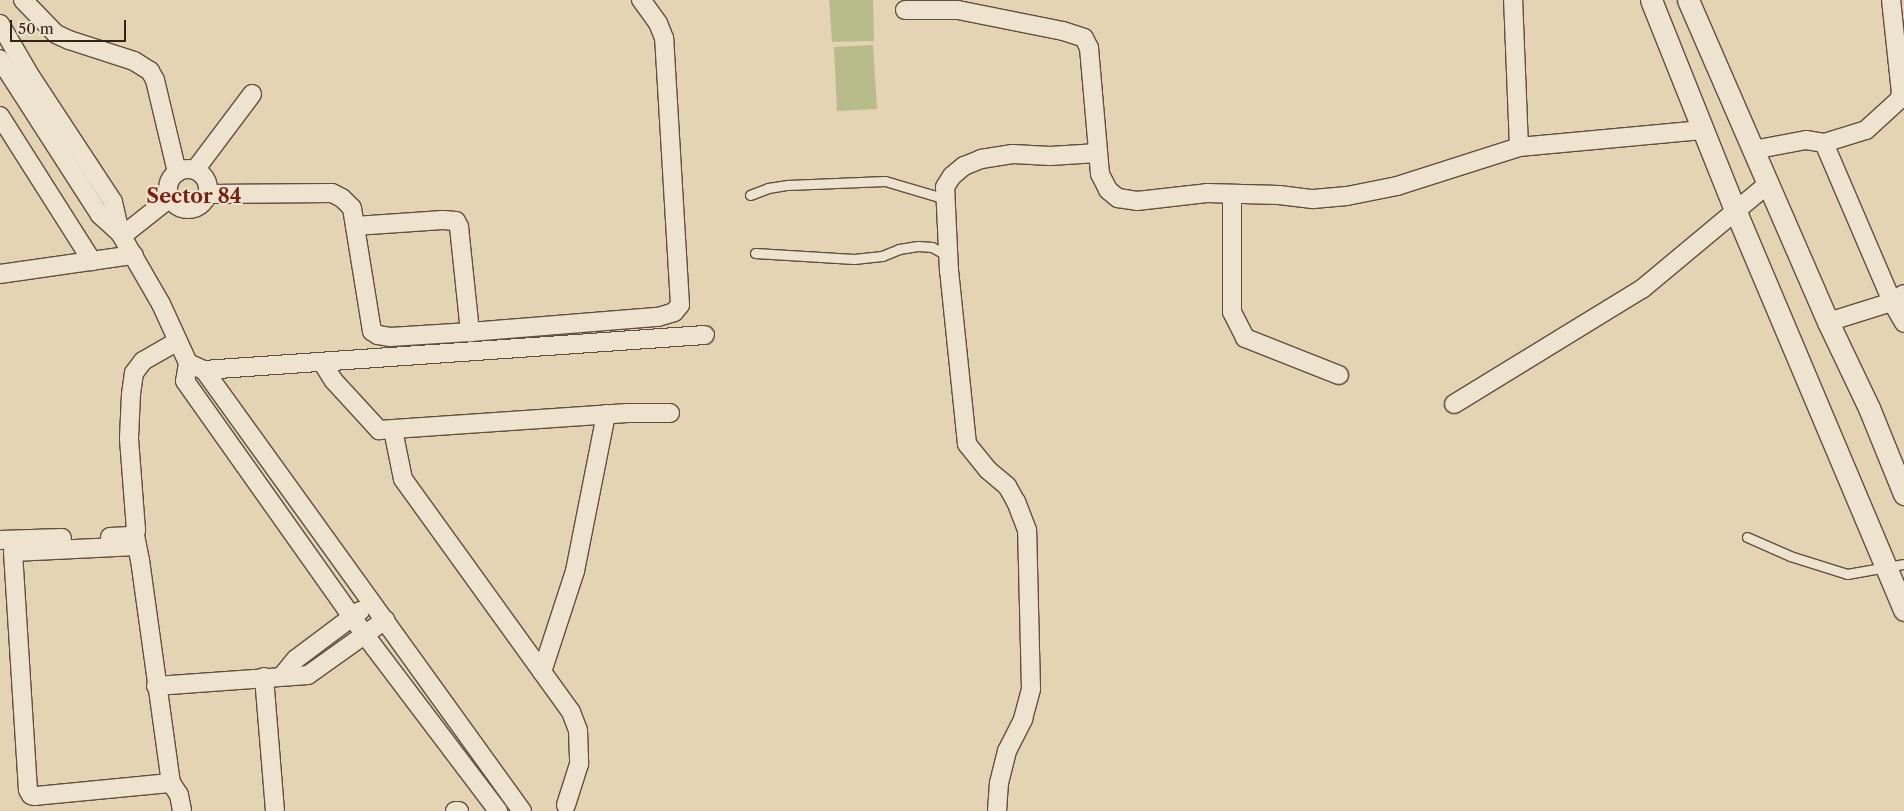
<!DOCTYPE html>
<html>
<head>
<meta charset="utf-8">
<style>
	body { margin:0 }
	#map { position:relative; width:1904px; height:811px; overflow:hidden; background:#e4d4b4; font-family:"Libre Caslon Text",serif }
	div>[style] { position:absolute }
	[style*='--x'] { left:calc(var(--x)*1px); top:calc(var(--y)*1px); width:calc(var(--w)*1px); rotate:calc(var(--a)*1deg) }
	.green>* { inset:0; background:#b8bc8a }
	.roads { filter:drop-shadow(1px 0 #5f503e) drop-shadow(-1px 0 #5f503e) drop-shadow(0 1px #5f503e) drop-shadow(0 -1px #5f503e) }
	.service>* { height:9px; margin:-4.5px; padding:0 4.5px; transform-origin:4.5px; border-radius:4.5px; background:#ede3ce }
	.minor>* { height:18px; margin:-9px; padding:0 9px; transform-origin:9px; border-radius:9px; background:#ede3ce }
	.minor>.ring { margin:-9px; padding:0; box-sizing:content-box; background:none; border:18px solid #ede3ce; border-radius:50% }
	.tertiary>* { height:21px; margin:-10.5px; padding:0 10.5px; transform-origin:10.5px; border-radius:10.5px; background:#ede3ce }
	span { translate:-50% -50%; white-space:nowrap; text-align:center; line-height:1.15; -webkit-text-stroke:4px #ede3ce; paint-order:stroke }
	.district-label { font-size:20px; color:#7a1f14; font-weight:700 }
	.scale { position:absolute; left:10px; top:20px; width:116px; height:22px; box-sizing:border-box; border:2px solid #332417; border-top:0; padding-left:6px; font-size:15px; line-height:18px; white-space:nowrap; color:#332417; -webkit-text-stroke:4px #ede3ce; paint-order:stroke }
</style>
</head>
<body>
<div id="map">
	<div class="green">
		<i style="clip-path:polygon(829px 0,873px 0,874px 41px,832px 42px)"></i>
		<i style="clip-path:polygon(873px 45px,877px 109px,837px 111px,834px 47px)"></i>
	</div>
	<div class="roads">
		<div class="service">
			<i style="--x:750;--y:195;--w:19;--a:-21"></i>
			<i style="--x:768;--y:188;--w:20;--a:-9"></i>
			<i style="--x:788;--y:185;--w:97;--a:-2.4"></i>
			<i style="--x:885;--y:181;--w:64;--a:16.4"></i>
			<i style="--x:755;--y:253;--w:99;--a:3.5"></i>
			<i style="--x:854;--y:259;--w:28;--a:-6"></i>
			<i style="--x:882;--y:256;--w:18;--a:-22"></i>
			<i style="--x:899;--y:249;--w:19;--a:-9"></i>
			<i style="--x:918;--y:246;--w:14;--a:4"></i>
			<i style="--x:932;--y:247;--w:18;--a:29"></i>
			<i style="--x:1747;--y:537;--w:47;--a:23.8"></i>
			<i style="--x:1790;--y:556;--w:60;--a:17.5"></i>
			<i style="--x:1847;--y:574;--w:58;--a:-10"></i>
		</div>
		<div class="minor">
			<i style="--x:23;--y:0;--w:47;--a:45.9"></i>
			<i style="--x:56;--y:34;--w:14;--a:25"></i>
			<i style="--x:69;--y:40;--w:68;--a:17.9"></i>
			<i style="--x:134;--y:61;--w:19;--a:32"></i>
			<i style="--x:150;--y:71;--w:10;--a:61"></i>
			<i style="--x:155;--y:80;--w:95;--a:76.6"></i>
			<i style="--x:905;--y:10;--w:53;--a:0"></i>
			<i style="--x:958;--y:10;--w:107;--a:11.3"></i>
			<i style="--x:1063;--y:31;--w:22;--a:18"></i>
			<i style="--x:1084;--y:38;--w:11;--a:63"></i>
			<i style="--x:1089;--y:48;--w:126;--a:85"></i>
			<i style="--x:1100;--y:174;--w:18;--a:63"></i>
			<i style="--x:1108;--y:190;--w:13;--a:39"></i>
			<i style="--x:1118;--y:198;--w:19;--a:9"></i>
			<i style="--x:1137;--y:201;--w:70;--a:-6.5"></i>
			<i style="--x:1207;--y:193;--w:72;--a:1.6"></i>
			<i style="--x:1279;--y:195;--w:34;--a:7"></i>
			<i style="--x:1313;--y:199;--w:34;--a:-5"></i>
			<i style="--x:1347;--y:196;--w:51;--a:-11.3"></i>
			<i style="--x:1397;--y:186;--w:128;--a:-17.7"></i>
			<i style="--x:1519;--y:147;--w:147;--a:-92.3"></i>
			<i style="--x:0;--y:24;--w:61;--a:59.7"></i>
			<i style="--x:31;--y:77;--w:149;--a:56.7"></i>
			<i style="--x:113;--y:202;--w:32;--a:77"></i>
			<i style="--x:120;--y:233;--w:27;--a:-138"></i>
			<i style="--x:100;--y:215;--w:185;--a:-122.7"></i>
			<i style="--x:0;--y:116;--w:172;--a:57.6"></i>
			<i style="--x:1824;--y:143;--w:173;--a:66.8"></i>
			<i style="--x:1892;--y:302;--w:24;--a:60"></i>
			<i style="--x:1519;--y:147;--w:184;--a:-5.3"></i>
			<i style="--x:1753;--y:150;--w:54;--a:-10.7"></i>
			<i style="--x:1806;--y:140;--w:18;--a:9"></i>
			<i style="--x:1824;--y:143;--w:44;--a:-17.2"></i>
			<i style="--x:1866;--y:130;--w:45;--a:-42.3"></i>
			<i style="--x:1899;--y:100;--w:7;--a:-74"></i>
			<i style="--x:1901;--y:93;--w:94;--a:-96.1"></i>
			<i class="ring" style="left:168px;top:169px;width:22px;height:22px"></i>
			<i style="--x:195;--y:170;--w:95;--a:-53.1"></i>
			<i style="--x:207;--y:194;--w:125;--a:-0.5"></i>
			<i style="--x:332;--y:193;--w:11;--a:27"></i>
			<i style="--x:342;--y:198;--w:14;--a:45"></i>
			<i style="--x:352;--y:208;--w:125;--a:80.8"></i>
			<i style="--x:372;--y:331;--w:7;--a:34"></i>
			<i style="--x:378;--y:335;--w:12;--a:9"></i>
			<i style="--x:390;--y:337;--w:80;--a:-3.6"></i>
			<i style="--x:470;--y:332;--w:189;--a:-4.6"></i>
			<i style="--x:658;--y:317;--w:17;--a:-17"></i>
			<i style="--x:674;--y:312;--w:9;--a:-49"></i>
			<i style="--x:680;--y:305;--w:267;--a:-93.4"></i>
			<i style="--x:664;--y:38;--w:16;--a:-112"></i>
			<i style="--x:658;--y:23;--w:29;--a:-126"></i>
			<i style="--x:1232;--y:194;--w:118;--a:90"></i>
			<i style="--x:1232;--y:312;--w:29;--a:63"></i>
			<i style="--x:1245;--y:338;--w:101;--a:21.5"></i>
			<i style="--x:355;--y:226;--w:88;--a:-3.9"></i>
			<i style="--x:443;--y:220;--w:13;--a:4"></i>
			<i style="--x:456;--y:221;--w:7;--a:63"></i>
			<i style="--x:459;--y:227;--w:106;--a:84"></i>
			<i style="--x:120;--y:233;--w:82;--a:60"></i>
			<i style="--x:161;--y:304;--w:65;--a:65.4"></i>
			<i style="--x:188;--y:363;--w:18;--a:99"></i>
			<i style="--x:185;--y:381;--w:311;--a:54.7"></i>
			<i style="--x:365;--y:635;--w:221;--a:52.9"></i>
			<i style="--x:122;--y:236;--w:61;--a:-38.4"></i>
			<i style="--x:0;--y:274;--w:135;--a:-8.1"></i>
			<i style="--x:1828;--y:322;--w:67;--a:-17.4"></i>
			<i style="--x:1892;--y:302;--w:14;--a:-34"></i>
			<i style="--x:322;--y:362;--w:22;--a:58"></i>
			<i style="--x:334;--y:381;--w:67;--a:47.4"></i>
			<i style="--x:379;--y:430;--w:249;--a:-3.9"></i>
			<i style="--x:627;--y:413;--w:43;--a:0"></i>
			<i style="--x:188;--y:363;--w:17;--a:24"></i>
			<i style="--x:204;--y:370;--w:544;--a:54.21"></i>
			<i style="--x:204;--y:370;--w:502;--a:-4"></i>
			<i style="--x:1454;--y:404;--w:220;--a:-31.5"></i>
			<i style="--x:1642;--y:289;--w:164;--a:-39.8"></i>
			<i style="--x:393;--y:430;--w:50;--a:78.5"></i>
			<i style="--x:403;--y:479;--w:287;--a:54.2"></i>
			<i style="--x:571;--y:712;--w:19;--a:69"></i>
			<i style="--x:578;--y:730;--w:34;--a:88"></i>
			<i style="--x:579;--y:764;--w:43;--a:107.6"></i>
			<i style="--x:135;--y:535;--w:25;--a:79"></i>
			<i style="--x:140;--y:560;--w:225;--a:82.1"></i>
			<i style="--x:171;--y:783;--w:14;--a:56"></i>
			<i style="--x:179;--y:795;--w:16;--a:79"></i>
			<i style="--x:110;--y:537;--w:21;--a:-3"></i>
			<i style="--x:131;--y:536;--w:8;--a:-50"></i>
			<i style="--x:136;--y:530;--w:92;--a:-94.4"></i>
			<i style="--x:129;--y:438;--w:44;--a:-87.4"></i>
			<i style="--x:131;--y:394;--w:21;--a:-82"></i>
			<i style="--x:134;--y:373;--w:15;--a:-53"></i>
			<i style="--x:143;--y:361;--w:40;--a:-29.7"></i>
			<i style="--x:0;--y:540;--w:62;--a:-1.8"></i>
			<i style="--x:137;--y:546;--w:124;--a:177.2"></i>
			<i style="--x:13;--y:552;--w:238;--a:86.4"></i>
			<i style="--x:28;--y:790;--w:6;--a:59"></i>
			<i style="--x:31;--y:795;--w:4;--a:14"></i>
			<i style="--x:35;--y:796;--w:137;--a:-5.5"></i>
			<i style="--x:542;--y:672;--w:106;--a:-71.9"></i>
			<i style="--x:575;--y:571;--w:160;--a:-78.8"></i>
			<i style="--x:282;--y:676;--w:22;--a:-51"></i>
			<i style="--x:296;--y:659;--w:80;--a:-36.9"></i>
			<i style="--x:264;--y:677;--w:134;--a:85.3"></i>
			<i style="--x:156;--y:686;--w:152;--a:-4.1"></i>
			<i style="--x:308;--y:675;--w:95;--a:-35.5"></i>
			<i style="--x:455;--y:811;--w:4;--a:0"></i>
			<i style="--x:997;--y:811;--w:28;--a:-86"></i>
			<i style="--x:999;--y:783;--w:33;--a:-76"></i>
			<i style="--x:1007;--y:751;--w:36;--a:-63"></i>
			<i style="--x:1023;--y:719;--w:31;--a:-75"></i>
			<i style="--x:1031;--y:689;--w:159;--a:-91.4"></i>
			<i style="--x:1027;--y:530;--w:30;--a:-111"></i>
			<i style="--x:1016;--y:502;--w:18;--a:-119"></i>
			<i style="--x:1007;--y:486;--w:25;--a:-140"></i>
			<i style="--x:988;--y:470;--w:33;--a:-129"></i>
			<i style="--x:967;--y:444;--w:174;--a:-95.9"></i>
			<i style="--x:949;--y:271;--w:84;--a:-92.7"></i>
			<i style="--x:945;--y:187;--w:13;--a:-58"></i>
			<i style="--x:952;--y:176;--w:16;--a:-40"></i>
			<i style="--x:964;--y:166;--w:18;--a:-22"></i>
			<i style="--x:981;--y:159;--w:32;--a:-9"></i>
			<i style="--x:1013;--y:154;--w:37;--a:3"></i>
			<i style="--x:1050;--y:156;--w:48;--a:-3.6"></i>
		</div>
		<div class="tertiary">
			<i style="--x:1651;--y:0;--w:228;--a:68.2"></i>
			<i style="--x:1736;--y:212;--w:432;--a:67.1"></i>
			<i style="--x:1688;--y:0;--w:351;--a:66.5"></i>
			<i style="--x:1828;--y:322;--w:95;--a:64.5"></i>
			<i style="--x:1869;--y:408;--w:93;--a:67.9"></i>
		</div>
	</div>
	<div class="district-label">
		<span style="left:194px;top:196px">Sector 84</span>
	</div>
	<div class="scale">50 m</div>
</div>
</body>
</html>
